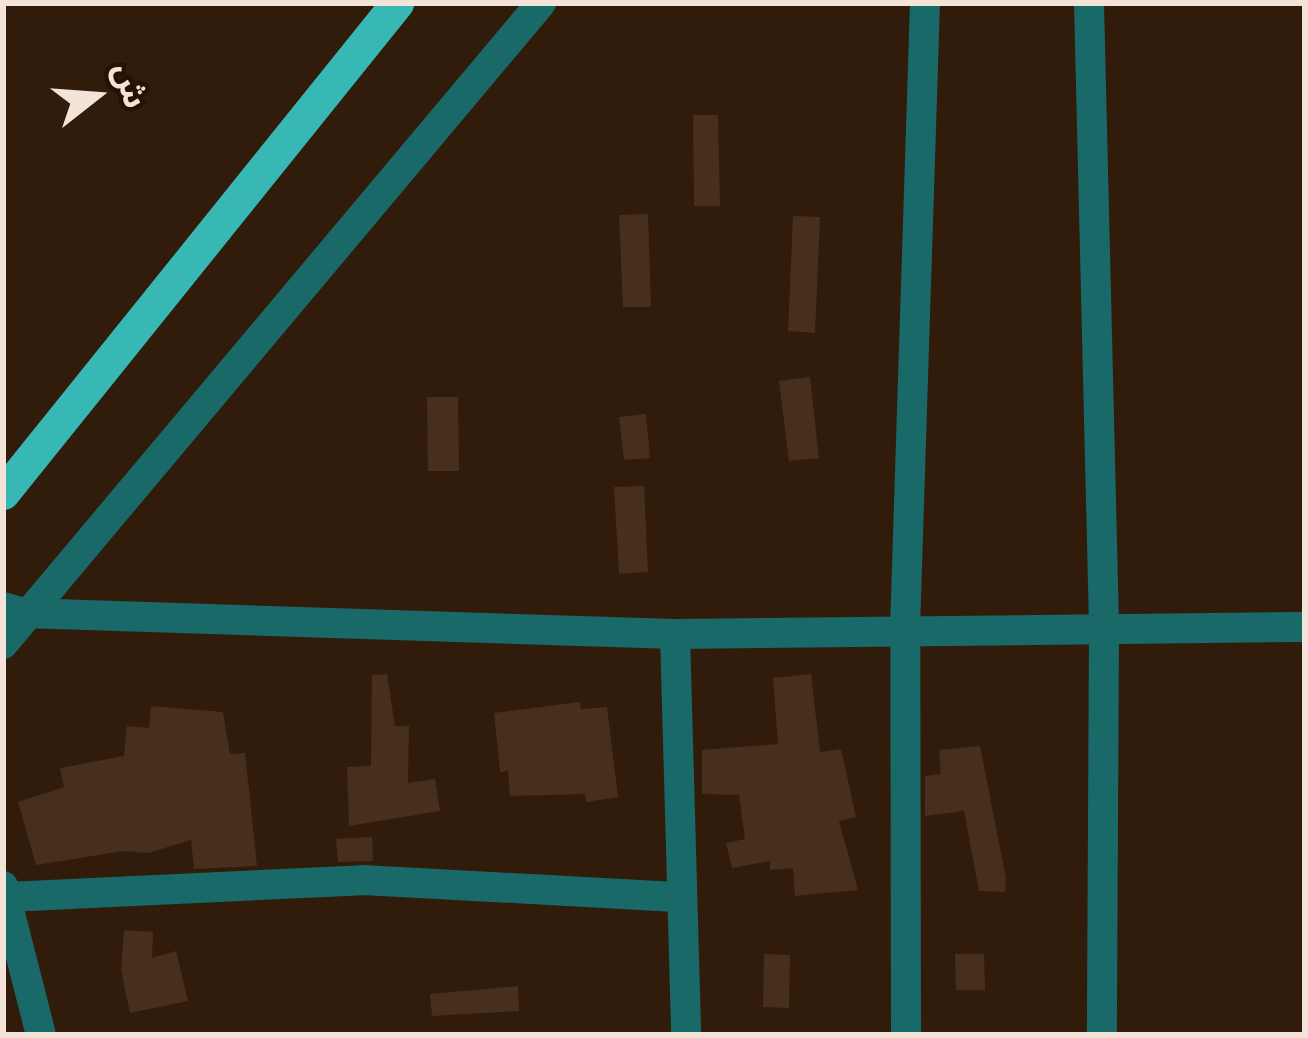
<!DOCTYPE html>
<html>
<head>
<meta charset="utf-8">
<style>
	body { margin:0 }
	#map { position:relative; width:1308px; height:1038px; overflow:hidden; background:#311b0a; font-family:Bitter,"Noto Sans Arabic",serif }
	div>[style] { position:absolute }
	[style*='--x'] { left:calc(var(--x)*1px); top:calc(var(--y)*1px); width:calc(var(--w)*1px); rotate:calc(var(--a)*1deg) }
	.building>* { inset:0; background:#472f1d }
	.minor>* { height:30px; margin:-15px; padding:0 15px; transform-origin:15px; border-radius:15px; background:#186968 }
	.trunk>* { height:33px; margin:-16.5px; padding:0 16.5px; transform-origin:16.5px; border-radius:16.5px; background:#38b8b5 }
	span { translate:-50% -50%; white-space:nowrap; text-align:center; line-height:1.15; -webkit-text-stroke:9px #271202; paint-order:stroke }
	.frame { position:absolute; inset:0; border:6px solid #f3e3d8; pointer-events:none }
	.north { position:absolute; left:36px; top:36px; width:120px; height:120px; -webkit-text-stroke:9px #271202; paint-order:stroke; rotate:73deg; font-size:33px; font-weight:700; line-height:48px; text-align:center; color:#f3e3d8 }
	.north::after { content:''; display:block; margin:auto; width:42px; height:54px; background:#f3e3d8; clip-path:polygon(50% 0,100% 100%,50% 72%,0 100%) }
</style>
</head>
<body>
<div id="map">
	<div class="building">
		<i style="clip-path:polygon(693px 115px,718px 115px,720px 206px,694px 206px)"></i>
		<i style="clip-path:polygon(648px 214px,651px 307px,623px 307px,619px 215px)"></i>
		<i style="clip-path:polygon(793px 216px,820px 217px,815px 333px,788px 331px)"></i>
		<i style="clip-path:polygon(810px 377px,819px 458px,789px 461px,779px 381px)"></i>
		<i style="clip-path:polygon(427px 397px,458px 397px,459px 471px,428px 471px)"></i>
		<i style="clip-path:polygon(646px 414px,650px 458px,624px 460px,619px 417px)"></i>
		<i style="clip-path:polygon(644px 486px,648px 572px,619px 574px,614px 487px)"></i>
		<i style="clip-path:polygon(387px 674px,395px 726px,409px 726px,408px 783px,435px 779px,440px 811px,349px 826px,347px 767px,371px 766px,372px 675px)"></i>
		<i style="clip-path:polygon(811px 674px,820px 752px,841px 749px,856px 817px,839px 821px,858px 890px,795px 896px,793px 868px,770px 870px,770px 861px,732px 868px,726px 843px,745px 839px,739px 795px,702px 794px,702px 750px,778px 744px,773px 678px)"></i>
		<i style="clip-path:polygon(580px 702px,581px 709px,607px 707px,618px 797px,586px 802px,585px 794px,510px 796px,508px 771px,500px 772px,494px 713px)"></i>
		<i style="clip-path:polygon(151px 706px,223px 712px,230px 754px,245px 753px,257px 866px,194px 869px,191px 840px,148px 853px,124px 851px,36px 865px,18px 802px,64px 787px,60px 768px,124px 756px,127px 726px,149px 728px)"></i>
		<i style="clip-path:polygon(980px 746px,1006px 878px,1005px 892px,979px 891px,964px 811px,925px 816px,925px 776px,941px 774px,939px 750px)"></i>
		<i style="clip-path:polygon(372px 837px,373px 861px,338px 862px,336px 839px)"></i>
		<i style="clip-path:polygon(124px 930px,153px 932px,152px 958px,176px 951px,188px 1001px,130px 1013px,121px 970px)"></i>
		<i style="clip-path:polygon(764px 954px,790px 955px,789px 1008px,763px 1007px)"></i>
		<i style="clip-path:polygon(955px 954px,984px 954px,985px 990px,956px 990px)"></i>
		<i style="clip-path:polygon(518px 986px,519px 1011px,432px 1016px,430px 994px)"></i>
	</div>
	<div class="minor">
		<i style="--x:1089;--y:3;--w:624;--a:88.62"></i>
		<i style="--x:1104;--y:627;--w:408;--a:90.3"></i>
		<i style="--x:3;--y:607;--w:22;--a:16"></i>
		<i style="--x:24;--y:613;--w:651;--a:1.85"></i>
		<i style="--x:675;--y:634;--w:630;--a:-0.64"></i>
		<i style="--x:675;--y:634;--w:401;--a:88.4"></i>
		<i style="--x:3;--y:644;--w:837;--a:-49.99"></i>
		<i style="--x:3;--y:886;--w:154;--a:75.7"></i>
		<i style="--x:7;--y:897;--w:356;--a:-2.7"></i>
		<i style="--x:363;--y:880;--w:318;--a:3.1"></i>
		<i style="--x:906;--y:1035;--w:406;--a:-90.1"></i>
		<i style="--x:905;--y:629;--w:626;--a:-88.17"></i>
	</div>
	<div class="trunk">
		<i style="--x:3;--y:493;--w:629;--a:-51.2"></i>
	</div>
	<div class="frame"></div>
	<div class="north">ش</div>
</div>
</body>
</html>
